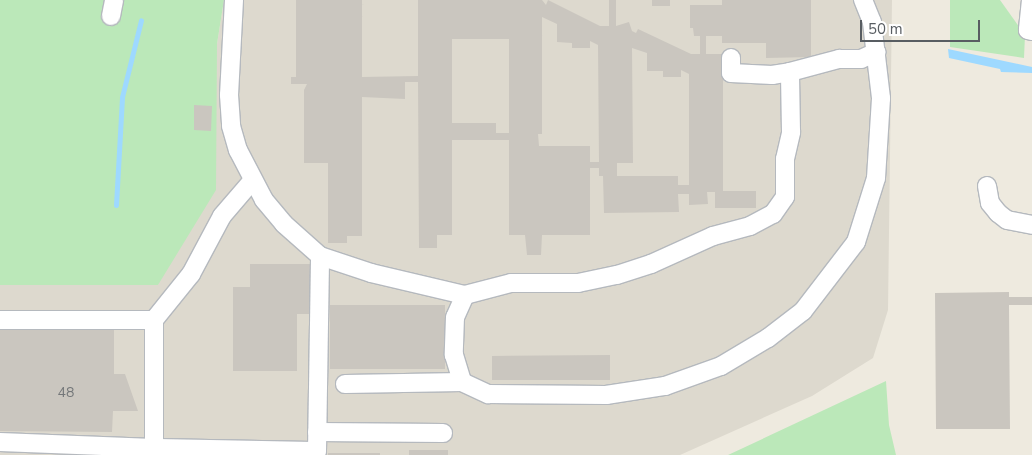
<!DOCTYPE html>
<html>
<head>
<meta charset="utf-8">
<style>
	body { margin:0 }
	#map { position:relative; width:1032px; height:455px; overflow:hidden; background:#eeeadf; font-family:"Nunito Sans",sans-serif }
	div>[style] { position:absolute }
	[style*='--x'] { left:calc(var(--x)*1px); top:calc(var(--y)*1px); width:calc(var(--w)*1px); rotate:calc(var(--a)*1deg) }
	.education>* { inset:0; background:#ddd9ce }
	.green>* { inset:0; background:#bbe8b9 }
	.water>* { inset:0; background:#9ed9ff }
	.stream>* { height:5px; margin:-2.5px; padding:0 2.5px; transform-origin:2.5px; border-radius:2.5px; background:#9ed9ff }
	.building>* { inset:0; background:#cac6bf }
	.roads { filter:drop-shadow(1px 0 #b5b9be) drop-shadow(-1px 0 #b5b9be) drop-shadow(0 1px #b5b9be) drop-shadow(0 -1px #b5b9be) }
	.minor>* { height:18px; margin:-9px; padding:0 9px; transform-origin:9px; border-radius:9px; background:#fff }
	span { translate:-50% -50%; white-space:nowrap; text-align:center; line-height:1.15; -webkit-text-stroke:4px #fff; paint-order:stroke }
	.number-label { font-size:14px; color:#747779 }
	.number-label span { -webkit-text-stroke-width:0 }
	.scale { position:absolute; left:860px; top:20px; width:120px; height:22px; box-sizing:border-box; border:2px solid #585d62; border-top:0; padding-left:6px; font-size:15px; line-height:18px; white-space:nowrap; color:#585d62; -webkit-text-stroke:4px #fff; paint-order:stroke }
</style>
</head>
<body>
<div id="map">
	<div class="education">
		<i style="clip-path:polygon(224px 0,892px 0,888px 310px,873px 358px,812px 396px,680px 455px,0 455px,0 285px,158px 285px,217px 44px)"></i>
	</div>
	<div class="green">
		<i style="clip-path:polygon(0 0,224px 0,217px 44px,216px 190px,158px 285px,0 285px)"></i>
		<i style="clip-path:polygon(950px 0,1000px 0,1025px 35px,1024px 58px,950px 47px)"></i>
		<i style="clip-path:polygon(886px 381px,889px 425px,896px 455px,728px 455px)"></i>
	</div>
	<div class="water">
		<i style="clip-path:polygon(948px 49px,1032px 67px,1032px 73px,1001px 72px,1000px 69px,949px 58px)"></i>
	</div>
	<div class="stream">
		<i style="--x:116;--y:205;--w:108;--a:-86.8"></i>
		<i style="--x:122;--y:97;--w:79;--a:-76.1"></i>
	</div>
	<div class="building">
		<i style="clip-path:polygon(evenodd,296px 0,362px 0,362px 77px,418px 76px,418px 0,542px 0,546px 5px,548px 0,600px 26px,609px 26px,609px 0,616px 0,616px 26px,629px 22px,632px 31px,636px 33px,638px 29px,691px 54px,700px 54px,700px 36px,694px 36px,693px 28px,690px 28px,690px 5px,722px 5px,722px 0,811px 0,811px 57px,766px 58px,766px 43px,722px 43px,722px 36px,706px 36px,706px 54px,723px 54px,723px 191px,756px 191px,756px 208px,715px 208px,715px 192px,707px 192px,708px 204px,689px 205px,689px 194px,678px 194px,679px 212px,604px 213px,603px 176px,599px 176px,599px 168px,590px 168px,590px 235px,542px 235px,541px 255px,527px 255px,525px 235px,509px 235px,509px 140px,452px 140px,452px 235px,437px 235px,437px 248px,419px 248px,418px 82px,405px 82px,405px 99px,362px 97px,362px 236px,347px 236px,347px 243px,328px 243px,328px 163px,304px 163px,304px 90px,307px 84px,291px 84px,291px 77px,296px 77px,296px 0,542px 17px,557px 24px,557px 42px,572px 43px,572px 48px,590px 48px,590px 41px,598px 45px,599px 162px,590px 162px,590px 146px,539px 146px,538px 134px,542px 134px,542px 17px,296px 0,452px 39px,509px 39px,509px 133px,496px 133px,496px 123px,452px 123px,452px 39px,296px 0,632px 48px,647px 53px,647px 71px,663px 71px,663px 77px,681px 77px,681px 70px,689px 74px,689px 185px,678px 185px,678px 176px,617px 176px,617px 163px,633px 163px,632px 48px)"></i>
		<i style="clip-path:polygon(652px 0,670px 0,670px 6px,652px 6px)"></i>
		<i style="clip-path:polygon(194px 105px,212px 106px,211px 131px,194px 130px)"></i>
		<i style="clip-path:polygon(250px 264px,311px 264px,311px 314px,297px 314px,297px 371px,233px 371px,233px 287px,250px 287px)"></i>
		<i style="clip-path:polygon(1009px 292px,1009px 297px,1032px 297px,1032px 305px,1009px 305px,1010px 429px,936px 429px,935px 293px)"></i>
		<i style="clip-path:polygon(330px 305px,445px 305px,445px 369px,330px 369px)"></i>
		<i style="clip-path:polygon(0 327px,114px 328px,114px 374px,125px 374px,138px 411px,113px 411px,112px 432px,0 431px)"></i>
		<i style="clip-path:polygon(610px 355px,610px 380px,492px 380px,492px 356px)"></i>
		<i style="clip-path:polygon(409px 450px,448px 450px,448px 455px,409px 455px)"></i>
		<i style="clip-path:polygon(328px 453px,380px 453px,380px 455px,328px 455px)"></i>
	</div>
	<div class="roads">
		<div class="minor">
			<i style="--x:234;--y:0;--w:95;--a:93"></i>
			<i style="--x:229;--y:95;--w:31;--a:86"></i>
			<i style="--x:231;--y:126;--w:25;--a:74"></i>
			<i style="--x:238;--y:150;--w:56;--a:62.5"></i>
			<i style="--x:264;--y:200;--w:31;--a:50"></i>
			<i style="--x:284;--y:224;--w:48;--a:41.6"></i>
			<i style="--x:320;--y:256;--w:54;--a:18.4"></i>
			<i style="--x:371;--y:273;--w:97;--a:13.2"></i>
			<i style="--x:465;--y:295;--w:48;--a:-14.6"></i>
			<i style="--x:511;--y:283;--w:67;--a:0"></i>
			<i style="--x:578;--y:283;--w:40;--a:-12"></i>
			<i style="--x:617;--y:275;--w:36;--a:-18"></i>
			<i style="--x:651;--y:264;--w:68;--a:-24.3"></i>
			<i style="--x:713;--y:236;--w:38;--a:-15"></i>
			<i style="--x:750;--y:226;--w:26;--a:-28"></i>
			<i style="--x:773;--y:214;--w:21;--a:-55"></i>
			<i style="--x:785;--y:197;--w:38;--a:-90"></i>
			<i style="--x:785;--y:159;--w:28;--a:-77"></i>
			<i style="--x:791;--y:132;--w:60;--a:-91"></i>
			<i style="--x:790;--y:72;--w:51;--a:-14.9"></i>
			<i style="--x:839;--y:59;--w:22;--a:0"></i>
			<i style="--x:861;--y:59;--w:17;--a:-24"></i>
			<i style="--x:1031;--y:0;--w:30;--a:96"></i>
			<i style="--x:1028;--y:30;--w:4;--a:14"></i>
			<i style="--x:111;--y:16;--w:16;--a:-79"></i>
			<i style="--x:731;--y:58;--w:15;--a:90"></i>
			<i style="--x:731;--y:73;--w:41;--a:2.8"></i>
			<i style="--x:772;--y:75;--w:18;--a:-9"></i>
			<i style="--x:252;--y:181;--w:46;--a:130.6"></i>
			<i style="--x:222;--y:216;--w:66;--a:118.1"></i>
			<i style="--x:191;--y:274;--w:59;--a:128.8"></i>
			<i style="--x:154;--y:320;--w:128;--a:90"></i>
			<i style="--x:154;--y:448;--w:163;--a:1.1"></i>
			<i style="--x:317;--y:451;--w:195;--a:-89.1"></i>
			<i style="--x:987;--y:186;--w:17;--a:80"></i>
			<i style="--x:990;--y:203;--w:13;--a:51"></i>
			<i style="--x:998;--y:213;--w:11;--a:38"></i>
			<i style="--x:1007;--y:220;--w:25;--a:11"></i>
			<i style="--x:465;--y:295;--w:24;--a:114"></i>
			<i style="--x:455;--y:317;--w:38;--a:92"></i>
			<i style="--x:454;--y:355;--w:28;--a:73"></i>
			<i style="--x:462;--y:382;--w:29;--a:25"></i>
			<i style="--x:488;--y:394;--w:118;--a:0.5"></i>
			<i style="--x:606;--y:395;--w:60;--a:-8.7"></i>
			<i style="--x:665;--y:386;--w:59;--a:-19.7"></i>
			<i style="--x:721;--y:366;--w:55;--a:-30.8"></i>
			<i style="--x:768;--y:338;--w:44;--a:-37.6"></i>
			<i style="--x:803;--y:311;--w:87;--a:-52.5"></i>
			<i style="--x:856;--y:242;--w:67;--a:-72.6"></i>
			<i style="--x:876;--y:178;--w:80;--a:-86.4"></i>
			<i style="--x:881;--y:98;--w:77;--a:-96.8"></i>
			<i style="--x:872;--y:22;--w:24;--a:-112"></i>
			<i style="--x:0;--y:320;--w:154;--a:0"></i>
			<i style="--x:345;--y:384;--w:117;--a:-1"></i>
			<i style="--x:317;--y:432;--w:126;--a:0.5"></i>
			<i style="--x:0;--y:442;--w:154;--a:2.2"></i>
		</div>
	</div>
	<div class="number-label">
		<span style="left:66px;top:393px">48</span>
	</div>
	<div class="scale">50 m</div>
</div>
</body>
</html>
